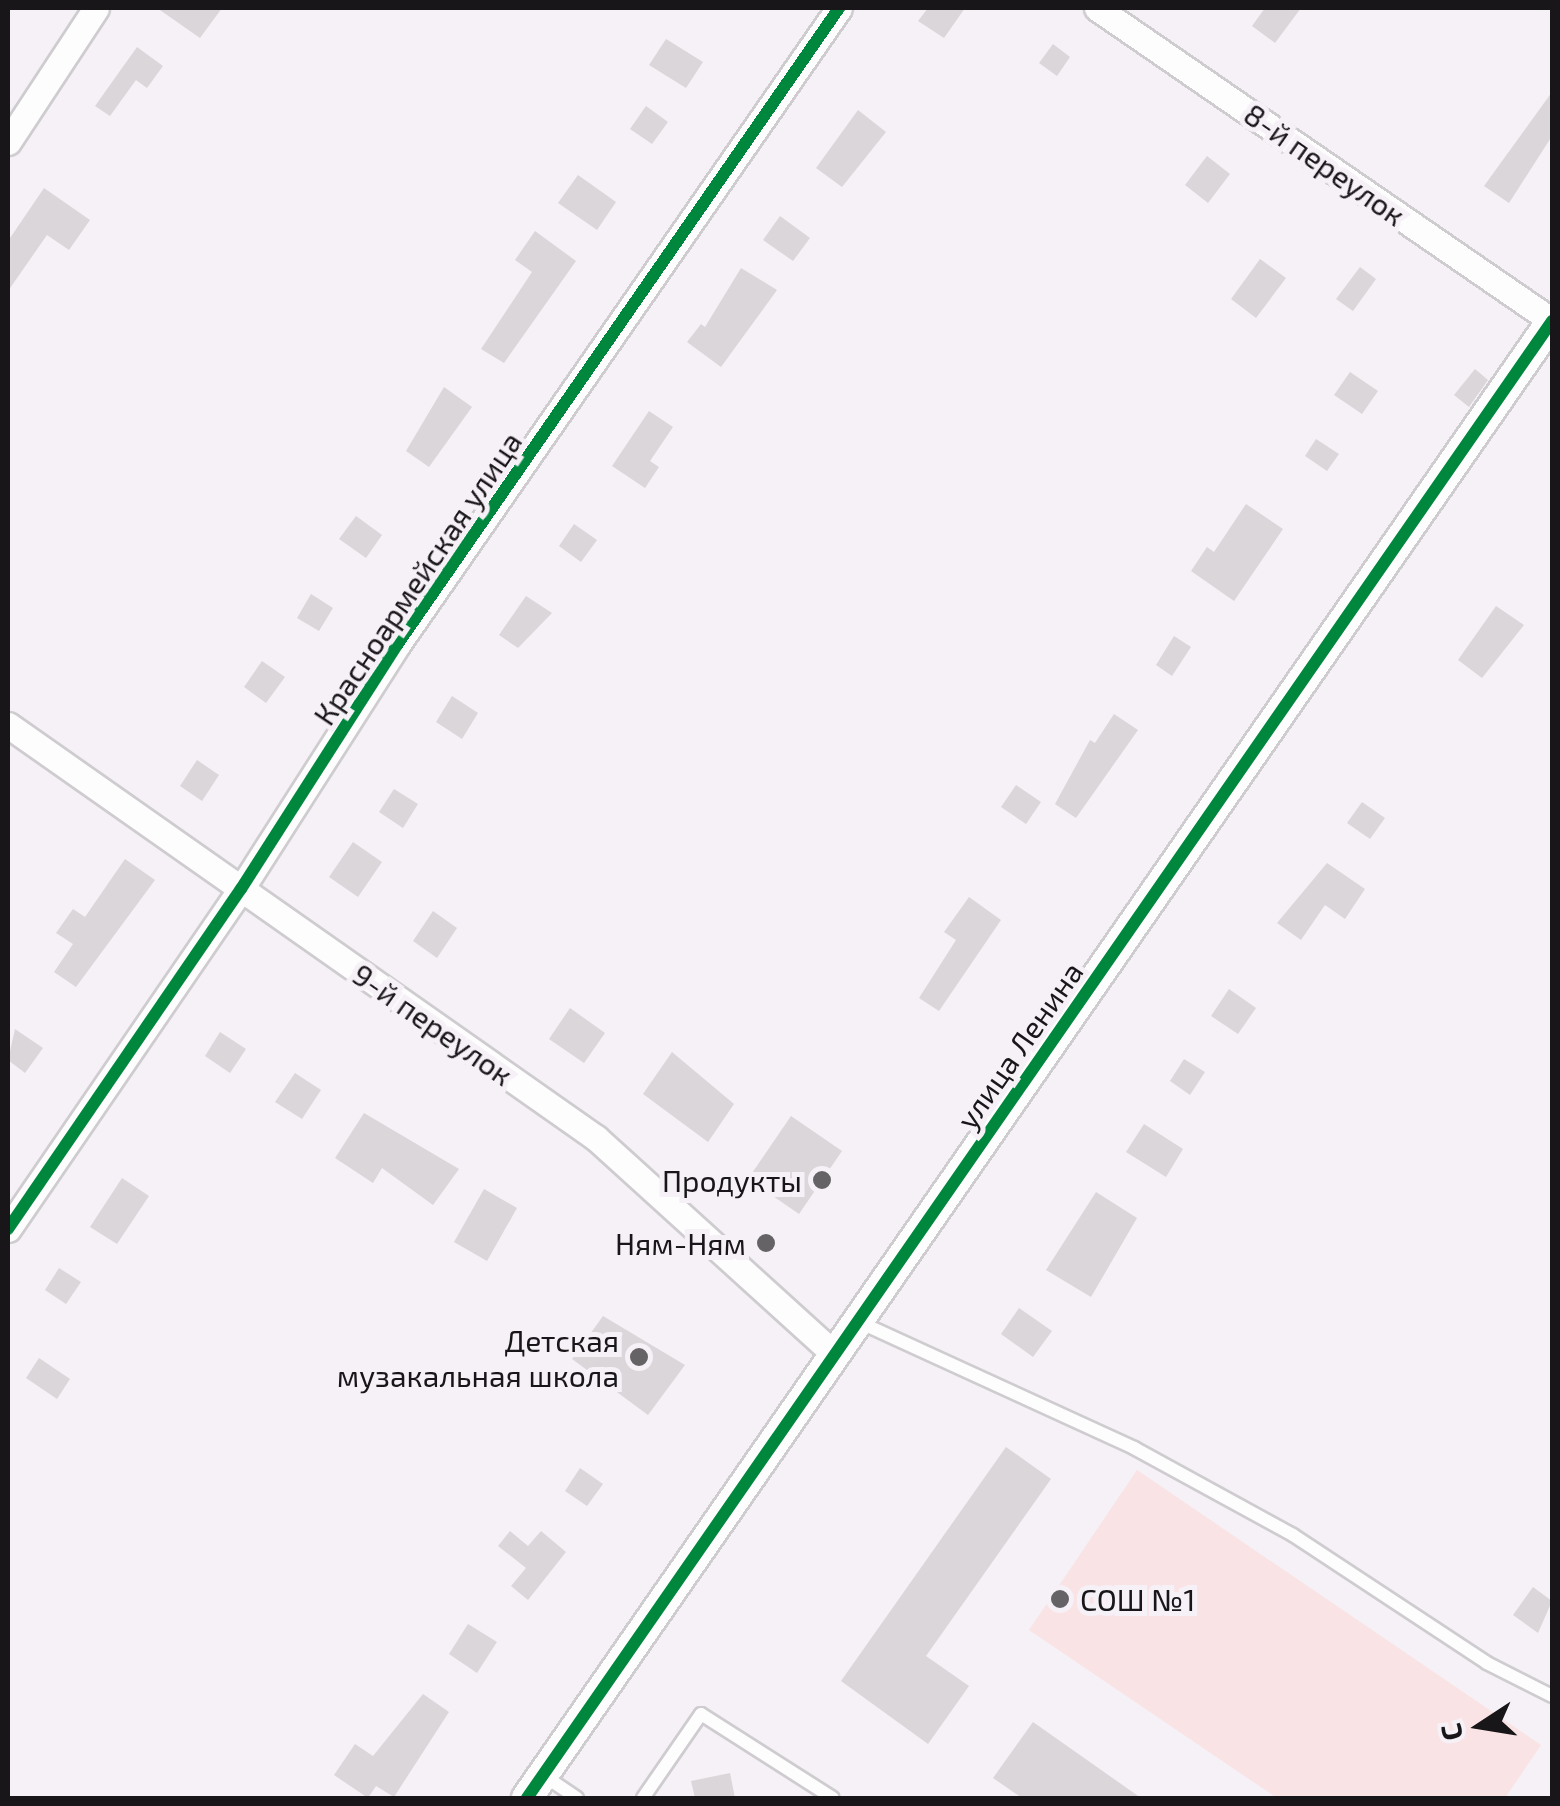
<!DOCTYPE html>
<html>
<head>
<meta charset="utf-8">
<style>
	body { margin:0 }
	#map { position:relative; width:1560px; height:1806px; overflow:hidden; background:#f5f1f6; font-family:"Exo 2",sans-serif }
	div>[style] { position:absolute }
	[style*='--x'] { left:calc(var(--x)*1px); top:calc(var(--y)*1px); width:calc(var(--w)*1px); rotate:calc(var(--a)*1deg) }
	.green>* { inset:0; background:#f9e3e4 }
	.building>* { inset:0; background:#dad6d9 }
	.roads { filter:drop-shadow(2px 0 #cfccd0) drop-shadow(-2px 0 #cfccd0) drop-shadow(0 2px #cfccd0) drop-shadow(0 -2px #cfccd0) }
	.service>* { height:12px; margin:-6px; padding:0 6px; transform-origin:6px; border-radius:6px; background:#fefdfe }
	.minor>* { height:25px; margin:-12.5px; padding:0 12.5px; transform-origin:12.5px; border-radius:12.5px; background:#fefdfe }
	.tertiary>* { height:30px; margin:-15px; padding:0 15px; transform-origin:15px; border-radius:15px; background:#fefdfe }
	.cycleway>* { height:12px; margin:-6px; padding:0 6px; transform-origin:6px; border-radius:6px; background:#00873e }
	.dots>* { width:28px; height:28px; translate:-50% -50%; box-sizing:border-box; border:5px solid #f6f0f7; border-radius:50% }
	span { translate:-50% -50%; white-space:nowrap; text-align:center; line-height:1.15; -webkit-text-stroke:10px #f6f0f7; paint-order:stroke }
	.street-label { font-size:30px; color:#181618 }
	.poi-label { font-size:30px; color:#181618 }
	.right { translate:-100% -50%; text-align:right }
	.left { translate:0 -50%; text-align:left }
	.frame { position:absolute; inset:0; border:10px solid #181618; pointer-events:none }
	.north { position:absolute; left:1430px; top:1676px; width:100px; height:100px; -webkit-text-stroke:8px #f6f0f7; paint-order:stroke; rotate:258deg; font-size:28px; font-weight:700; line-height:40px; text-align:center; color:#181618 }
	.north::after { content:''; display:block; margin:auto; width:35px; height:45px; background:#181618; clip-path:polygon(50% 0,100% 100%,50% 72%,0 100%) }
</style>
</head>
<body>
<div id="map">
	<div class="green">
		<i style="clip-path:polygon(1137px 1470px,1541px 1745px,1505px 1798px,1277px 1798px,1029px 1630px)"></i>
	</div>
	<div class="building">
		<i style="clip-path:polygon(157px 8px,222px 8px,200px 38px)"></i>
		<i style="clip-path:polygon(928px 8px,965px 8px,944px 38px,918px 21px)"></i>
		<i style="clip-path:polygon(1265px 8px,1301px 8px,1275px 43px,1252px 26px)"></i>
		<i style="clip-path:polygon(666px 39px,703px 62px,686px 88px,649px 65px)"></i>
		<i style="clip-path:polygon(1053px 44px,1070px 57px,1057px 76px,1039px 63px)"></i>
		<i style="clip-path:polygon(137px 47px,163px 66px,147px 88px,136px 80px,110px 116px,95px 106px)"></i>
		<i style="clip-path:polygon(1552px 92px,1552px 136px,1509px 203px,1484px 186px)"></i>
		<i style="clip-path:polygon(646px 106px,668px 122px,652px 144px,630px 129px)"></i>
		<i style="clip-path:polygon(858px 110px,886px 132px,842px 187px,816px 168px)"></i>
		<i style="clip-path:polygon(1207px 156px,1230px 174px,1208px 203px,1185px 185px)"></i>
		<i style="clip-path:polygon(578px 175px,616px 202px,597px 230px,558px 203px)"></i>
		<i style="clip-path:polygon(44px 188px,90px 220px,69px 250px,47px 235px,8px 291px,8px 241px)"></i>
		<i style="clip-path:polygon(780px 216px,810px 238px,793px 261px,763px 240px)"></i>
		<i style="clip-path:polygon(535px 231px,576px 261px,504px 363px,481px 349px,532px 272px,515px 260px)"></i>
		<i style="clip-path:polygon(1260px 259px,1286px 278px,1256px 318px,1231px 299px)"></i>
		<i style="clip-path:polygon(1360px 267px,1376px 279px,1353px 311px,1336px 299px)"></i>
		<i style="clip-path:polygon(741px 268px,777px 290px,721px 367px,687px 342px,701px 324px,705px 327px)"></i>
		<i style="clip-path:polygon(1475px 369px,1488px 380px,1469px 407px,1454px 395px)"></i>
		<i style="clip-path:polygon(1350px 372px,1378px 391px,1362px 414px,1334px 395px)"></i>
		<i style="clip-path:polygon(444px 387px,472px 407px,429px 467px,406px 451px)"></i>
		<i style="clip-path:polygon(649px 411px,673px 427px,650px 461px,659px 467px,645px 488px,612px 466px)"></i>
		<i style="clip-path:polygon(1316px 439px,1339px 454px,1327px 471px,1305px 456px)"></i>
		<i style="clip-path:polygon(1246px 504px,1283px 529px,1234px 601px,1191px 571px,1207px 547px,1214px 552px)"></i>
		<i style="clip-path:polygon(356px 516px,382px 535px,366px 558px,339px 539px)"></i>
		<i style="clip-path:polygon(574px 524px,597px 540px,581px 562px,559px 546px)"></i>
		<i style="clip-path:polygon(311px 594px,333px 608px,319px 631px,297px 618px)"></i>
		<i style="clip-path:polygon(526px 596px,552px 613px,518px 648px,499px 635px)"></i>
		<i style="clip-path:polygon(1496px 606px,1524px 625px,1482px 678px,1458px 660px)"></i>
		<i style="clip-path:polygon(1174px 636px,1191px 647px,1172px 676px,1156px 665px)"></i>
		<i style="clip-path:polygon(262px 661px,285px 677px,266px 703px,244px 687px)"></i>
		<i style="clip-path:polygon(452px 696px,478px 713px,462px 739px,436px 722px)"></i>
		<i style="clip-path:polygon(1114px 714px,1138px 730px,1076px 818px,1055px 804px,1090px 740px,1095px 743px)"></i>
		<i style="clip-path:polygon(197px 760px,219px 775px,202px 801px,180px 786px)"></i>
		<i style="clip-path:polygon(1016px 785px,1041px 802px,1026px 824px,1001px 807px)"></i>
		<i style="clip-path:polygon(394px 789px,418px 804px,403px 828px,379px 812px)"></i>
		<i style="clip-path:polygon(1362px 802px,1385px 818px,1370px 839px,1347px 823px)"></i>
		<i style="clip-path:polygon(353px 842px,382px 862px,358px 897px,329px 877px)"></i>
		<i style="clip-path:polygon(125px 859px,155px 880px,76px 987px,54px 972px,73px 944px,56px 933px,73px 909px,85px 917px)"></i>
		<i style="clip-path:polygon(1327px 863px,1365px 889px,1345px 919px,1325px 905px,1301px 940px,1277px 923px)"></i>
		<i style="clip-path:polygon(969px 897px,1001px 920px,939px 1011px,919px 998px,956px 940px,944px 932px)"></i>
		<i style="clip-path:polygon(433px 911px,457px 928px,437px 958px,413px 941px)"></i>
		<i style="clip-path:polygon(1229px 989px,1256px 1008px,1238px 1034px,1211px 1016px)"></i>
		<i style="clip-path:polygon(570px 1008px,605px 1033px,584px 1063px,549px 1039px)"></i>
		<i style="clip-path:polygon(15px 1029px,43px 1048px,25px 1073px,8px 1060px)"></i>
		<i style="clip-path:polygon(220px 1032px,246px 1049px,230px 1073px,205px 1056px)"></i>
		<i style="clip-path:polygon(672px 1052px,734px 1104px,708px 1142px,643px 1094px)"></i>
		<i style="clip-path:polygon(1184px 1059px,1205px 1072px,1190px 1095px,1170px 1081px)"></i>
		<i style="clip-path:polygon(295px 1073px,321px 1090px,302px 1119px,275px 1102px)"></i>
		<i style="clip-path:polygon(364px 1113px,459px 1169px,433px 1205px,382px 1168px,373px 1183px,335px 1158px)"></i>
		<i style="clip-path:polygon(791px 1116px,842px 1151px,799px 1214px,748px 1179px)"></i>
		<i style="clip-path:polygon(1144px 1124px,1183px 1149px,1166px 1177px,1126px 1152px)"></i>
		<i style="clip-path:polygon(122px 1178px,149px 1196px,117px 1244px,90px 1227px)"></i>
		<i style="clip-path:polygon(484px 1189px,517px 1208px,487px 1261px,454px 1242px)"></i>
		<i style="clip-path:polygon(1096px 1192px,1137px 1218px,1091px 1297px,1046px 1270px)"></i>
		<i style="clip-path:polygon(59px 1268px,81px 1282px,66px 1304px,45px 1290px)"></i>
		<i style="clip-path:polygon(1019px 1308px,1052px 1331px,1033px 1357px,1001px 1334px)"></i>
		<i style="clip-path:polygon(603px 1316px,685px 1365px,648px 1415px,572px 1359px)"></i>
		<i style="clip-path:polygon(39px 1358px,70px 1379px,57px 1399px,26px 1378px)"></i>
		<i style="clip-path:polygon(1006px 1447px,1051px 1479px,926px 1656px,969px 1686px,928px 1744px,841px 1681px)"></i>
		<i style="clip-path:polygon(580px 1468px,603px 1484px,587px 1506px,565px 1491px)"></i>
		<i style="clip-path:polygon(510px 1531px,528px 1546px,541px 1531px,566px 1552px,528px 1600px,511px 1586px,526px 1568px,498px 1546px)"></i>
		<i style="clip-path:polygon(1533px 1587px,1552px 1601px,1538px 1633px,1513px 1615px)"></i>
		<i style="clip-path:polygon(468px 1624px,497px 1642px,477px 1673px,449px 1654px)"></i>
		<i style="clip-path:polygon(423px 1694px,449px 1712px,394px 1797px,376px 1786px,368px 1798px,334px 1775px,355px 1744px,373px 1756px)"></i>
		<i style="clip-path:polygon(1033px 1722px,1141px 1798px,1022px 1798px,993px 1778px)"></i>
		<i style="clip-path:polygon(730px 1773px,735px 1798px,695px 1798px,691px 1781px)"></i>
	</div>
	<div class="roads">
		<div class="service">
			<i style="--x:857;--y:1321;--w:305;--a:24.6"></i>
			<i style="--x:1134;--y:1448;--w:181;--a:28.7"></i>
			<i style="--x:1293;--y:1535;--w:232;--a:33.4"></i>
			<i style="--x:1487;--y:1663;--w:73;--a:26.9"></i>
			<i style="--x:543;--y:1775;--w:41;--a:34.1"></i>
			<i style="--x:643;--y:1798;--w:102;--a:-55.4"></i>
			<i style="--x:701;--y:1714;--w:156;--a:32.5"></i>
		</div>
		<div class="minor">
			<i style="--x:1097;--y:8;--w:552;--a:34.52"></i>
			<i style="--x:8;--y:142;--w:160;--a:-56.7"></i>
			<i style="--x:8;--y:725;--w:719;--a:35.08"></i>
			<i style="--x:596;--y:1138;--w:321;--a:42.2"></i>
			<i style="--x:8;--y:1229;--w:412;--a:-55.6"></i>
			<i style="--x:241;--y:889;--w:290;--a:-57.4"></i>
			<i style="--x:397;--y:645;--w:775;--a:-55.24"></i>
		</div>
		<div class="tertiary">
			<i style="--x:527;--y:1798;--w:1798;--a:-55.24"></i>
		</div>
	</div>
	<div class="cycleway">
		<i style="--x:8;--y:1229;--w:412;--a:-55.6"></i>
		<i style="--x:241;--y:889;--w:290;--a:-57.4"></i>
		<i style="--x:397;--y:645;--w:775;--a:-55.24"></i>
		<i style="--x:527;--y:1798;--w:1798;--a:-55.24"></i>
	</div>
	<div class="dots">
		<i style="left:822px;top:1180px;background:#656366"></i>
		<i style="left:766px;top:1243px;background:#656366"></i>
		<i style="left:639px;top:1357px;background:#656366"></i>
		<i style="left:1060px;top:1599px;background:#656366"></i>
	</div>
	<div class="street-label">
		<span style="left:1325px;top:164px;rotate:35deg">8-й переулок</span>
		<span style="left:417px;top:578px;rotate:-56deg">Красноармейская улица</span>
		<span style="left:433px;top:1024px;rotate:35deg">9-й переулок</span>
		<span style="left:1019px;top:1045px;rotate:-55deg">улица Ленина</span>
	</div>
	<div class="poi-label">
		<span class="right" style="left:802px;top:1180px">Продукты</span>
		<span class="right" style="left:746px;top:1243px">Ням-Ням</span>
		<span class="right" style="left:619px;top:1357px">Детская<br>музакальная школа</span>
		<span class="left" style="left:1080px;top:1599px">СОШ №1</span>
	</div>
	<div class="frame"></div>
	<div class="north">С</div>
</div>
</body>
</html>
